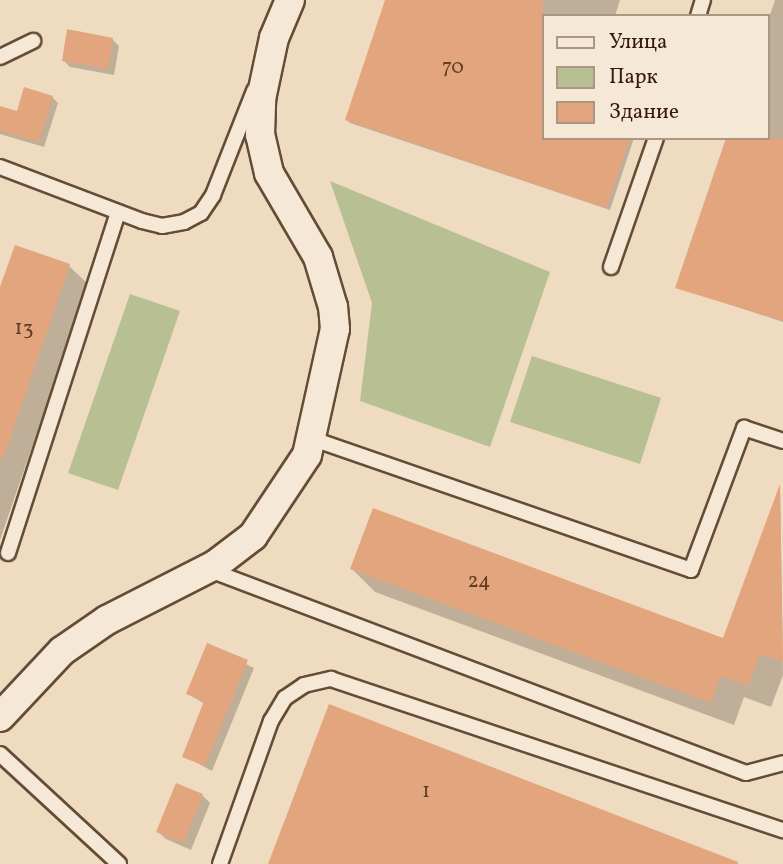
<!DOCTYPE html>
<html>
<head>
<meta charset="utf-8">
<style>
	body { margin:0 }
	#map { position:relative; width:783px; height:864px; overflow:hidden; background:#efdbc0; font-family:Vollkorn,serif }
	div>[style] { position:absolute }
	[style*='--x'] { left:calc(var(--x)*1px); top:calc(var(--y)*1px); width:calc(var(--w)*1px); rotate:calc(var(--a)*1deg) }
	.green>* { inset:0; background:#b8c093 }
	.shadow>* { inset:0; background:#0003 }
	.building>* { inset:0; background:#e3a57e }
	.roads { filter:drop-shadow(2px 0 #654c35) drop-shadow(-2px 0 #654c35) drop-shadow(0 2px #654c35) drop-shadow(0 -2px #654c35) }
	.lane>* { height:14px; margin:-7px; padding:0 7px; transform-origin:7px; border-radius:7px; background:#f5e8d6 }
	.street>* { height:28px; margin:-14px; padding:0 14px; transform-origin:14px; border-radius:14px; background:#f5e8d6 }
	span { translate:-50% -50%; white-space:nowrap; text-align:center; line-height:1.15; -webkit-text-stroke:5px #f5e8d6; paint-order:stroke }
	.number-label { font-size:21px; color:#623e25 }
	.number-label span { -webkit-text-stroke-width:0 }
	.legend { position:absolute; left:542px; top:14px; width:228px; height:126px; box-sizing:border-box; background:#f5e8d6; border:2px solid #a99683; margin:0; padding:9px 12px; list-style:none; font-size:21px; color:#371c07 }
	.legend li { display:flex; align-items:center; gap:14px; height:35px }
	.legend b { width:35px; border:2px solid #a99683 }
</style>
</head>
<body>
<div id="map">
	<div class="green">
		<i style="clip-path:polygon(330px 181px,550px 272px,490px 447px,360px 401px,372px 303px)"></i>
		<i style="clip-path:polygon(130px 294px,180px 311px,118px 490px,68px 473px)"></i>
		<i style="clip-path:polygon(532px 356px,661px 398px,640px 464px,510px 422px)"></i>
	</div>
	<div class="shadow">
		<i style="clip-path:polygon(387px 0,620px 0,615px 16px,543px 16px,543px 138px,634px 138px,610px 210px,350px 123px,347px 120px)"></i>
		<i style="clip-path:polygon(775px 0,783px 0,783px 322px,677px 287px,767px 138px,767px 24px)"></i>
		<i style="clip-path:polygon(112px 39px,119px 46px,114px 75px,70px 67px,63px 60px)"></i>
		<i style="clip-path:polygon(52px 97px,58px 103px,44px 147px,0 134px,0 108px,18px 113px)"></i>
		<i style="clip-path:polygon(16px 247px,69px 266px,88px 284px,0 540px,0 293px)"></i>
		<i style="clip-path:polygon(780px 490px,783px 675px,771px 707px,744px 697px,734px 725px,375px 592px,352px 569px,724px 641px)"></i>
		<i style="clip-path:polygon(208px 646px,254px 668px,212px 771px,184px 756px,205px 704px,188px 694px)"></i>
		<i style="clip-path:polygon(202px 795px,210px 803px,191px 850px,166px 839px,158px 832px)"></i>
	</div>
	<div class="building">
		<i style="clip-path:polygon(385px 0,543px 0,543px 138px,630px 138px,606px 208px,345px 120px)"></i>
		<i style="clip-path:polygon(67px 29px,113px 38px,108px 69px,62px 61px)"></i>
		<i style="clip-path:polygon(24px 87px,53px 96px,39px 142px,0 131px,0 106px,17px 111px)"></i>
		<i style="clip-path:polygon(726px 138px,783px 138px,783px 321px,675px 288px)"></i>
		<i style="clip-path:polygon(15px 245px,70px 264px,4px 457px,0 456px,0 287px)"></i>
		<i style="clip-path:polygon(780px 484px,783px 662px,760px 654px,748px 686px,721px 676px,711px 703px,350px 569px,373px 508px,723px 638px)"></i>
		<i style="clip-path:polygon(207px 643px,248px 660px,205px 766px,182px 757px,204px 701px,186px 694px)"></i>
		<i style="clip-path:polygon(329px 704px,738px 862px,738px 864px,268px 864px)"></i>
		<i style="clip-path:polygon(176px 783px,203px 794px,184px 843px,156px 832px)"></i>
	</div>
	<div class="roads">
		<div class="lane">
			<i style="--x:698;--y:16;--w:17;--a:-73"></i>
			<i style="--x:0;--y:57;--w:37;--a:-26"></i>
			<i style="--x:0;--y:167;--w:152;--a:20.8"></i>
			<i style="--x:142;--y:221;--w:21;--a:14"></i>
			<i style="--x:162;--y:226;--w:22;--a:-10"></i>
			<i style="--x:184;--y:222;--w:19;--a:-28"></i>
			<i style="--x:201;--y:213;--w:22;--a:-56"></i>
			<i style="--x:213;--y:195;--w:112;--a:-68.5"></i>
			<i style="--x:611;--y:267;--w:137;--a:-70.8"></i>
			<i style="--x:313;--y:439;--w:400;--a:19.1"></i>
			<i style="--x:691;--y:570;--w:152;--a:-69.5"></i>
			<i style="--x:744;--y:428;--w:41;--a:18.4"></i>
			<i style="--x:8;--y:553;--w:358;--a:-72.1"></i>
			<i style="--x:207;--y:569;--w:576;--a:20.73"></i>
			<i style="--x:746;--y:773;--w:38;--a:-15"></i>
			<i style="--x:0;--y:754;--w:162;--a:42.7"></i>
			<i style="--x:220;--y:864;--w:152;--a:-70.4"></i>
			<i style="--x:271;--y:721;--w:27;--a:-59"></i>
			<i style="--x:285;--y:698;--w:23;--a:-34"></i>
			<i style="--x:304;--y:685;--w:28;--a:-13"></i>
			<i style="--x:331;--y:679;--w:477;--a:18.5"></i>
		</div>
		<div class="street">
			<i style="--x:0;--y:717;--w:91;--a:-46.8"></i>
			<i style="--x:62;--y:651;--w:55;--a:-34.6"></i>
			<i style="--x:107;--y:620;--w:121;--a:-27"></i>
			<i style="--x:215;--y:565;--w:48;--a:-37.3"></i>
			<i style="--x:253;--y:536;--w:97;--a:-56.3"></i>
			<i style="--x:307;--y:455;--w:129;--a:-77.5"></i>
			<i style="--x:335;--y:329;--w:22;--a:-95"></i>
			<i style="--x:333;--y:307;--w:52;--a:-106.7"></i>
			<i style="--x:318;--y:257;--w:97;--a:-120.3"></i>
			<i style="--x:269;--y:173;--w:39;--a:-103"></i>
			<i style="--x:260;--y:135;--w:36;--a:-88"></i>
			<i style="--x:261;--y:99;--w:62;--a:-78"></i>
			<i style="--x:274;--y:38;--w:41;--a:-67.2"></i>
		</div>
	</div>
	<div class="number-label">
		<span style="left:453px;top:68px">70</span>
		<span style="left:24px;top:329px">13</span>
		<span style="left:479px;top:582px">24</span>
		<span style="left:426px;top:792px">1</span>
	</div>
	<ul class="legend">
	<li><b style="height:9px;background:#f5e8d6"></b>Улица</li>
	<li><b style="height:19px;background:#b8c093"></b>Парк</li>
	<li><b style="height:19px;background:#e3a57e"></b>Здание</li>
	</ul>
</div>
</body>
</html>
